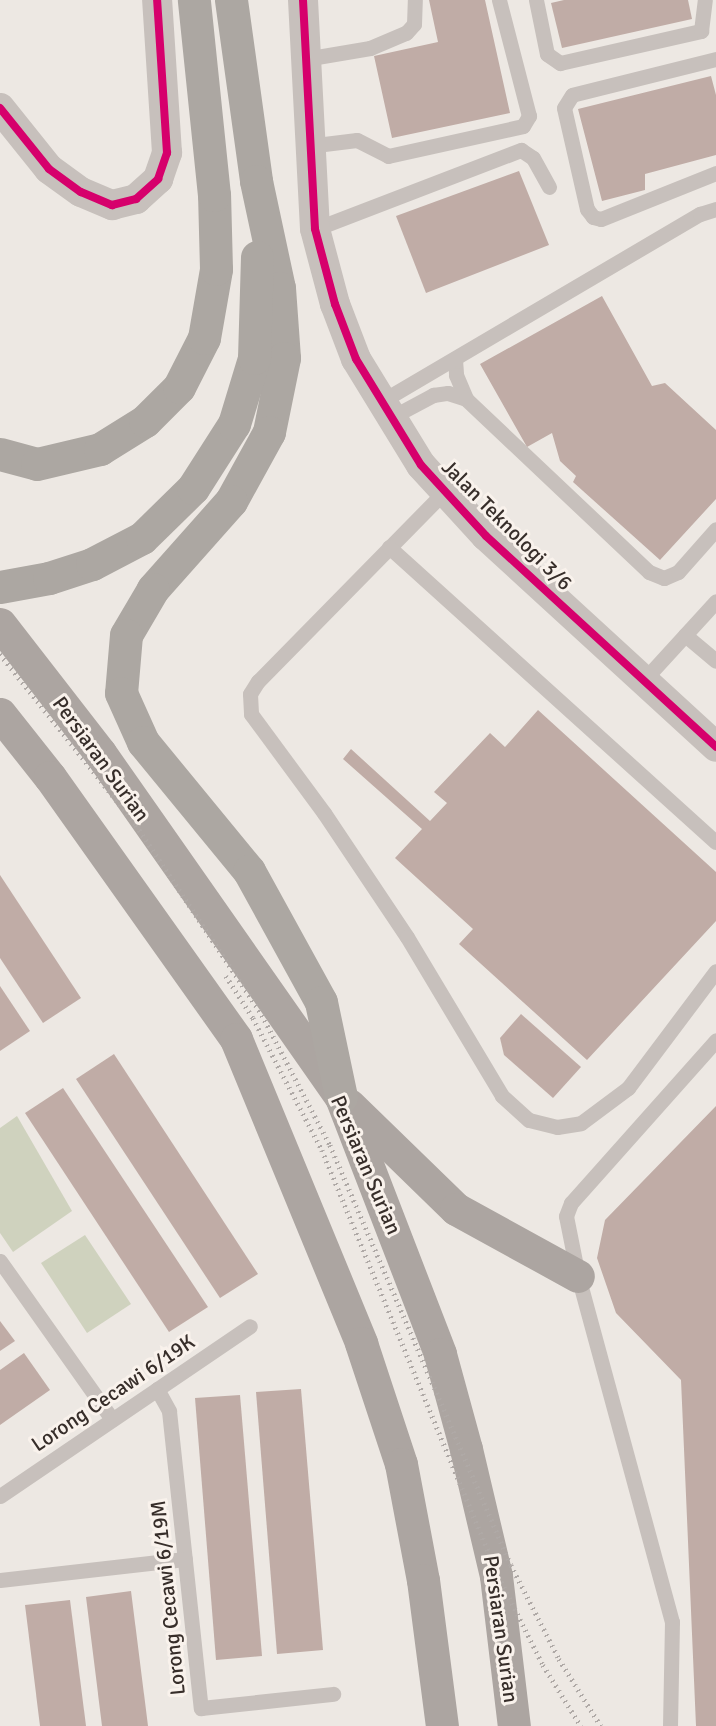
<!DOCTYPE html>
<html>
<head>
<meta charset="utf-8">
<style>
	body { margin:0 }
	#map { position:relative; width:716px; height:1726px; overflow:hidden; background:#ede8e3; font-family:Signika,sans-serif }
	div>[style] { position:absolute }
	[style*='--x'] { left:calc(var(--x)*1px); top:calc(var(--y)*1px); width:calc(var(--w)*1px); rotate:calc(var(--a)*1deg) }
	.green>* { inset:0; background:#cfd2be }
	.building>* { inset:0; background:#c0aca6 }
	.service>* { height:15px; margin:-7.5px; padding:0 7.5px; transform-origin:7.5px; border-radius:7.5px; background:#c7c0bc }
	.minor>* { height:30px; margin:-15px; padding:0 15px; transform-origin:15px; border-radius:15px; background:#c7c0bc }
	.primary>* { height:33px; margin:-16.5px; padding:0 16.5px; transform-origin:16.5px; border-radius:16.5px; background:#aca5a1 }
	.motorway>* { height:33px; margin:-16.5px; padding:0 16.5px; transform-origin:16.5px; border-radius:16.5px; background:#aca7a2 }
	.rail>* { height:4.5px; margin-top:-2.25px; transform-origin:0; background:repeating-linear-gradient(90deg,#afa9a6 0 1.5px,transparent 0 6px) }
	.cycleway>* { height:8px; margin:-4px; padding:0 4px; transform-origin:4px; border-radius:4px; background:#d6006c }
	span { translate:-50% -50%; white-space:nowrap; text-align:center; line-height:1.15; -webkit-text-stroke:6px #f9f2ec; paint-order:stroke }
	.street-label { font-size:21px; color:#372e2a }
</style>
</head>
<body>
<div id="map">
	<div class="green">
		<i style="clip-path:polygon(17px 1116px,72px 1211px,13px 1252px,0 1233px,0 1128px)"></i>
		<i style="clip-path:polygon(85px 1235px,131px 1304px,87px 1333px,41px 1263px)"></i>
	</div>
	<div class="building">
		<i style="clip-path:polygon(429px 0,485px 0,510px 113px,392px 138px,374px 56px,438px 42px)"></i>
		<i style="clip-path:polygon(564px 0,688px 0,692px 19px,562px 48px,551px 3px)"></i>
		<i style="clip-path:polygon(711px 76px,716px 95px,716px 155px,645px 174px,645px 190px,602px 201px,578px 109px)"></i>
		<i style="clip-path:polygon(519px 171px,549px 245px,426px 293px,396px 216px)"></i>
		<i style="clip-path:polygon(602px 296px,652px 386px,665px 383px,716px 430px,716px 499px,660px 560px,573px 482px,576px 476px,560px 461px,552px 433px,527px 447px,480px 364px)"></i>
		<i style="clip-path:polygon(538px 710px,716px 872px,716px 921px,587px 1060px,459px 944px,473px 929px,395px 858px,422px 829px,343px 759px,351px 749px,430px 821px,447px 803px,434px 792px,490px 733px,505px 747px)"></i>
		<i style="clip-path:polygon(0 875px,81px 998px,43px 1023px,0 958px)"></i>
		<i style="clip-path:polygon(0 986px,30px 1031px,0 1051px)"></i>
		<i style="clip-path:polygon(521px 1014px,581px 1067px,553px 1098px,504px 1055px,500px 1038px)"></i>
		<i style="clip-path:polygon(114px 1054px,258px 1274px,220px 1298px,76px 1079px)"></i>
		<i style="clip-path:polygon(63px 1088px,208px 1307px,169px 1332px,25px 1113px)"></i>
		<i style="clip-path:polygon(716px 1106px,716px 1726px,696px 1726px,681px 1380px,616px 1313px,597px 1258px,605px 1220px)"></i>
		<i style="clip-path:polygon(0 1321px,15px 1341px,0 1351px)"></i>
		<i style="clip-path:polygon(24px 1353px,50px 1390px,0 1425px,0 1370px)"></i>
		<i style="clip-path:polygon(301px 1389px,323px 1650px,277px 1654px,256px 1392px)"></i>
		<i style="clip-path:polygon(240px 1395px,262px 1656px,216px 1660px,195px 1398px)"></i>
		<i style="clip-path:polygon(131px 1591px,148px 1726px,102px 1726px,86px 1597px)"></i>
		<i style="clip-path:polygon(70px 1600px,86px 1726px,40px 1726px,25px 1605px)"></i>
	</div>
	<div class="service">
		<i style="--x:536;--y:0;--w:55;--a:78.5"></i>
		<i style="--x:547;--y:54;--w:16;--a:35"></i>
		<i style="--x:560;--y:63;--w:145;--a:-12.8"></i>
		<i style="--x:701;--y:31;--w:31;--a:-83"></i>
		<i style="--x:305;--y:59;--w:66;--a:-9.6"></i>
		<i style="--x:370;--y:48;--w:39;--a:-23"></i>
		<i style="--x:406;--y:33;--w:12;--a:-48"></i>
		<i style="--x:414;--y:24;--w:24;--a:-88"></i>
		<i style="--x:716;--y:59;--w:148;--a:166"></i>
		<i style="--x:572;--y:95;--w:15;--a:122"></i>
		<i style="--x:564;--y:108;--w:104;--a:77.2"></i>
		<i style="--x:587;--y:209;--w:10;--a:53"></i>
		<i style="--x:593;--y:217;--w:8;--a:14"></i>
		<i style="--x:601;--y:219;--w:124;--a:-21.8"></i>
		<i style="--x:308;--y:146;--w:49;--a:-7"></i>
		<i style="--x:357;--y:140;--w:35;--a:27"></i>
		<i style="--x:388;--y:156;--w:138;--a:-12.5"></i>
		<i style="--x:523;--y:126;--w:12;--a:-59"></i>
		<i style="--x:529;--y:116;--w:120;--a:-104.5"></i>
		<i style="--x:315;--y:229;--w:221;--a:-21"></i>
		<i style="--x:521;--y:150;--w:14;--a:34"></i>
		<i style="--x:533;--y:158;--w:33;--a:61"></i>
		<i style="--x:455;--y:359;--w:16;--a:86"></i>
		<i style="--x:456;--y:375;--w:26;--a:67"></i>
		<i style="--x:382;--y:401;--w:369;--a:-30.5"></i>
		<i style="--x:700;--y:214;--w:17;--a:-17"></i>
		<i style="--x:392;--y:417;--w:47;--a:-28.2"></i>
		<i style="--x:433;--y:395;--w:15;--a:-8"></i>
		<i style="--x:448;--y:393;--w:19;--a:18"></i>
		<i style="--x:466;--y:399;--w:252;--a:43.4"></i>
		<i style="--x:649;--y:572;--w:16;--a:22"></i>
		<i style="--x:664;--y:578;--w:15;--a:-23"></i>
		<i style="--x:678;--y:572;--w:57;--a:-48.5"></i>
		<i style="--x:445;--y:491;--w:267;--a:134.5"></i>
		<i style="--x:258;--y:681;--w:15;--a:122"></i>
		<i style="--x:250;--y:694;--w:20;--a:87"></i>
		<i style="--x:251;--y:714;--w:123;--a:53.6"></i>
		<i style="--x:324;--y:813;--w:149;--a:56.2"></i>
		<i style="--x:407;--y:937;--w:185;--a:59.1"></i>
		<i style="--x:502;--y:1096;--w:36;--a:42"></i>
		<i style="--x:529;--y:1120;--w:29;--a:14"></i>
		<i style="--x:557;--y:1127;--w:24;--a:-9"></i>
		<i style="--x:581;--y:1123;--w:59;--a:-36.7"></i>
		<i style="--x:628;--y:1088;--w:146;--a:-53.1"></i>
		<i style="--x:389;--y:547;--w:440;--a:42.1"></i>
		<i style="--x:685;--y:635;--w:40;--a:40"></i>
		<i style="--x:643;--y:681;--w:108;--a:-47.6"></i>
		<i style="--x:0;--y:1261;--w:194;--a:54.7"></i>
		<i style="--x:157;--y:1389;--w:25;--a:61"></i>
		<i style="--x:169;--y:1411;--w:299;--a:83.9"></i>
		<i style="--x:201;--y:1708;--w:133;--a:-6.1"></i>
		<i style="--x:0;--y:1496;--w:302;--a:-34.2"></i>
		<i style="--x:0;--y:1580;--w:186;--a:-6.5"></i>
		<i style="--x:670;--y:1726;--w:104;--a:-88.9"></i>
		<i style="--x:672;--y:1622;--w:359;--a:-105.2"></i>
		<i style="--x:578;--y:1276;--w:61;--a:-101.3"></i>
		<i style="--x:566;--y:1216;--w:14;--a:-69"></i>
		<i style="--x:571;--y:1203;--w:218;--a:-48.3"></i>
	</div>
	<div class="minor">
		<i style="--x:303;--y:0;--w:229;--a:87"></i>
		<i style="--x:315;--y:229;--w:78;--a:75.1"></i>
		<i style="--x:335;--y:304;--w:59;--a:69.1"></i>
		<i style="--x:356;--y:359;--w:124;--a:58.5"></i>
		<i style="--x:421;--y:465;--w:96;--a:47.5"></i>
		<i style="--x:486;--y:536;--w:312;--a:42.5"></i>
		<i style="--x:0;--y:108;--w:78;--a:51.2"></i>
		<i style="--x:49;--y:169;--w:39;--a:36"></i>
		<i style="--x:81;--y:192;--w:34;--a:23"></i>
		<i style="--x:112;--y:205;--w:25;--a:-14"></i>
		<i style="--x:136;--y:199;--w:30;--a:-42"></i>
		<i style="--x:158;--y:179;--w:28;--a:-71"></i>
		<i style="--x:167;--y:153;--w:153;--a:-93.7"></i>
	</div>
	<div class="primary">
		<i style="--x:0;--y:624;--w:163;--a:52.2"></i>
		<i style="--x:100;--y:753;--w:420;--a:55"></i>
		<i style="--x:341;--y:1097;--w:275;--a:68.9"></i>
		<i style="--x:440;--y:1354;--w:98;--a:74.7"></i>
		<i style="--x:466;--y:1449;--w:130;--a:76.7"></i>
		<i style="--x:496;--y:1576;--w:151;--a:83.2"></i>
		<i style="--x:0;--y:714;--w:80;--a:51.6"></i>
		<i style="--x:50;--y:777;--w:321;--a:54.6"></i>
		<i style="--x:236;--y:1039;--w:329;--a:67.6"></i>
		<i style="--x:361;--y:1343;--w:127;--a:71.7"></i>
		<i style="--x:401;--y:1464;--w:118;--a:79.3"></i>
		<i style="--x:423;--y:1580;--w:147;--a:82.6"></i>
		<i style="--x:349;--y:1105;--w:149;--a:44.2"></i>
		<i style="--x:456;--y:1209;--w:139;--a:28.8"></i>
	</div>
	<div class="motorway">
		<i style="--x:231;--y:0;--w:183;--a:82.1"></i>
		<i style="--x:256;--y:181;--w:109;--a:77.9"></i>
		<i style="--x:279;--y:288;--w:70;--a:85.9"></i>
		<i style="--x:284;--y:358;--w:76;--a:101.5"></i>
		<i style="--x:269;--y:432;--w:79;--a:118.8"></i>
		<i style="--x:231;--y:501;--w:118;--a:131.6"></i>
		<i style="--x:153;--y:589;--w:53;--a:120.4"></i>
		<i style="--x:126;--y:635;--w:58;--a:94.9"></i>
		<i style="--x:121;--y:693;--w:54;--a:65.8"></i>
		<i style="--x:143;--y:742;--w:167;--a:50.6"></i>
		<i style="--x:249;--y:871;--w:149;--a:61.2"></i>
		<i style="--x:321;--y:1002;--w:97;--a:78.1"></i>
		<i style="--x:0;--y:454;--w:38;--a:15"></i>
		<i style="--x:37;--y:464;--w:65;--a:-13.4"></i>
		<i style="--x:100;--y:449;--w:53;--a:-31.9"></i>
		<i style="--x:145;--y:421;--w:48;--a:-45"></i>
		<i style="--x:179;--y:387;--w:55;--a:-63"></i>
		<i style="--x:204;--y:338;--w:70;--a:-80.1"></i>
		<i style="--x:216;--y:269;--w:74;--a:-91.5"></i>
		<i style="--x:214;--y:195;--w:196;--a:-95.9"></i>
		<i style="--x:0;--y:587;--w:50;--a:-10.4"></i>
		<i style="--x:49;--y:578;--w:45;--a:-18"></i>
		<i style="--x:92;--y:564;--w:56;--a:-27.5"></i>
		<i style="--x:142;--y:538;--w:71;--a:-44.4"></i>
		<i style="--x:193;--y:488;--w:76;--a:-57.4"></i>
		<i style="--x:234;--y:424;--w:69;--a:-73.1"></i>
		<i style="--x:254;--y:358;--w:101;--a:-88.3"></i>
	</div>
	<div class="rail">
		<i style="--x:0;--y:654;--w:218;--a:51.5"></i>
		<i style="--x:136;--y:825;--w:228;--a:56.4"></i>
		<i style="--x:262;--y:1015;--w:147;--a:62.4"></i>
		<i style="--x:330;--y:1145;--w:457;--a:66.7"></i>
		<i style="--x:511;--y:1565;--w:106;--a:62.9"></i>
		<i style="--x:559;--y:1659;--w:79;--a:57.9"></i>
		<i style="--x:226;--y:976;--w:50;--a:57.3"></i>
		<i style="--x:253;--y:1018;--w:149;--a:62.4"></i>
		<i style="--x:322;--y:1150;--w:456;--a:67.5"></i>
		<i style="--x:496;--y:1571;--w:105;--a:63.4"></i>
		<i style="--x:543;--y:1665;--w:72;--a:58.1"></i>
	</div>
	<div class="cycleway">
		<i style="--x:303;--y:0;--w:229;--a:87"></i>
		<i style="--x:315;--y:229;--w:78;--a:75.1"></i>
		<i style="--x:335;--y:304;--w:59;--a:69.1"></i>
		<i style="--x:356;--y:359;--w:124;--a:58.5"></i>
		<i style="--x:421;--y:465;--w:96;--a:47.5"></i>
		<i style="--x:486;--y:536;--w:312;--a:42.5"></i>
		<i style="--x:0;--y:108;--w:78;--a:51.2"></i>
		<i style="--x:49;--y:169;--w:39;--a:36"></i>
		<i style="--x:81;--y:192;--w:34;--a:23"></i>
		<i style="--x:112;--y:205;--w:25;--a:-14"></i>
		<i style="--x:136;--y:199;--w:30;--a:-42"></i>
		<i style="--x:158;--y:179;--w:28;--a:-71"></i>
		<i style="--x:167;--y:153;--w:153;--a:-93.7"></i>
	</div>
	<div class="street-label">
		<span style="left:507px;top:525px;rotate:45deg">Jalan Teknologi 3/6</span>
		<span style="left:101px;top:759px;rotate:54deg">Persiaran Surian</span>
		<span style="left:366px;top:1165px;rotate:67deg">Persiaran Surian</span>
		<span style="left:113px;top:1393px;rotate:-34deg">Lorong Cecawi 6/19K</span>
		<span style="left:168px;top:1598px;rotate:-96deg">Lorong Cecawi 6/19M</span>
		<span style="left:501px;top:1629px;rotate:82deg">Persiaran Surian</span>
	</div>
</div>
</body>
</html>
